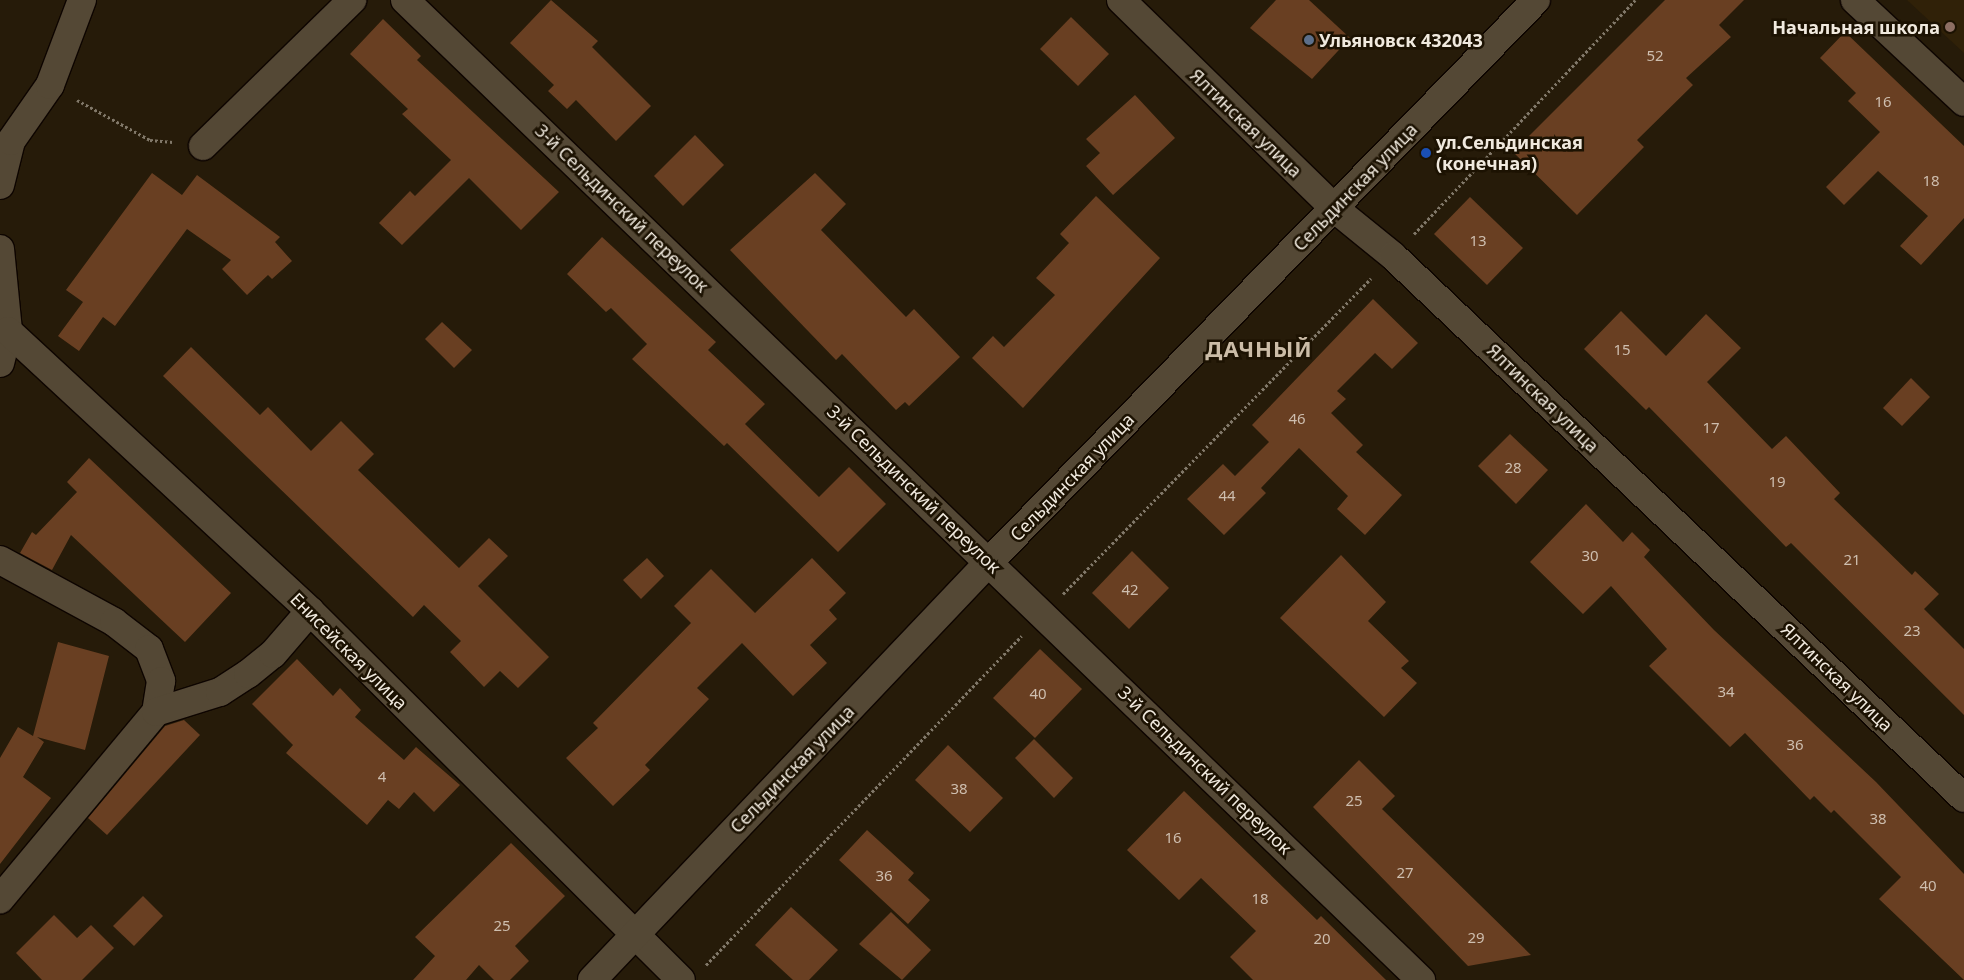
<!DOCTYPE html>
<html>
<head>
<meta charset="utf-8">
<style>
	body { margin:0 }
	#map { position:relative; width:1964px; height:980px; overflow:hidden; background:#261b09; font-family:"Noto Sans",sans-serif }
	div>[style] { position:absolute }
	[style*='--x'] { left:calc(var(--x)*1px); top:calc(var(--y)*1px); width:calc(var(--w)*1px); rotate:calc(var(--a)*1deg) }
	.built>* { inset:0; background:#302108 }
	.building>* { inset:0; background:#693f22 }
	.path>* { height:3px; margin-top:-1.5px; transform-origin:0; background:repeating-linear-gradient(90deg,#817869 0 2.5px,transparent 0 5px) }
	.roads { filter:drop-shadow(1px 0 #0e0500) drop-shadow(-1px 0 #0e0500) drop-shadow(0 1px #0e0500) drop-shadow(0 -1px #0e0500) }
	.minor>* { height:28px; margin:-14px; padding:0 14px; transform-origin:14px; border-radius:14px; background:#544835 }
	.dots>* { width:14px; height:14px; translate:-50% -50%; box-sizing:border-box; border:2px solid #1c1202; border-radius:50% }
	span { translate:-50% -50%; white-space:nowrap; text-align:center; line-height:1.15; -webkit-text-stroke:5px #1c1202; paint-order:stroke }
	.number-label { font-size:15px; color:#cebeaf }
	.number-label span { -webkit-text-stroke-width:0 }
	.poi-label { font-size:18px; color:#f0e9de; font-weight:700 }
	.right { translate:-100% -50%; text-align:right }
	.left { translate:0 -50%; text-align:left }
	.street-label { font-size:18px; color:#f0e9de }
	.district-label { font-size:22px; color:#cbbca7; font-weight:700; letter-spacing:1px }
</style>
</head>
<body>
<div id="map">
	<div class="built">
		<i style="clip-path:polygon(1907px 0,1964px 0,1964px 53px)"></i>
	</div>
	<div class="building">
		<i style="clip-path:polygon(551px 0,598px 41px,592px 47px,651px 106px,616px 141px,576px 100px,567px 109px,548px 91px,554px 85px,510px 43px)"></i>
		<i style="clip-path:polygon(1276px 0,1309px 0,1350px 38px,1312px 79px,1250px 28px)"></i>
		<i style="clip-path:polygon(1665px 0,1744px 0,1719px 25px,1731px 37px,1686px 78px,1693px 85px,1637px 140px,1644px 147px,1577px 215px,1513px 152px)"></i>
		<i style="clip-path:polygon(1071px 17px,1109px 54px,1078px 86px,1040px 49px)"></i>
		<i style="clip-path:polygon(383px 19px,421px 56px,417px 60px,559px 192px,521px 230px,469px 178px,402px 245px,379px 223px,410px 191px,415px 196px,451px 160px,402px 114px,408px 109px,350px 54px)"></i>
		<i style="clip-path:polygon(1845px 32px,1964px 146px,1964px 218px,1921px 265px,1900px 246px,1928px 216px,1878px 171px,1844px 205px,1826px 187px,1880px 132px,1848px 101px,1856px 93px,1820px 58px)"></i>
		<i style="clip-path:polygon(1135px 95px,1175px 138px,1113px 195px,1086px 166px,1100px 153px,1086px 139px)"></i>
		<i style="clip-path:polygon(695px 135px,724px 165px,683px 206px,654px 176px)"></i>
		<i style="clip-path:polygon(152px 173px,182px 195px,197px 175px,280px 237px,275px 242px,292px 261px,272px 279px,268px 275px,247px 295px,222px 269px,231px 260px,187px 229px,115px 326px,103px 317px,79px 351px,58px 336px,83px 302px,66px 290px)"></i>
		<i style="clip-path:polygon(815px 173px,846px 204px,821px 230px,906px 317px,914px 309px,960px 357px,909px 406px,905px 402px,896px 410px,842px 354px,836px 360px,730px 250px)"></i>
		<i style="clip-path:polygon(1096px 196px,1160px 258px,1023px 408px,972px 358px,993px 336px,1004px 347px,1055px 295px,1036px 278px,1069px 243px,1060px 234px)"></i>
		<i style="clip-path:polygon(1470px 197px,1523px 248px,1487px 285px,1434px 234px)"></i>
		<i style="clip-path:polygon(602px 237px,716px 342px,708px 350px,765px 404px,745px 424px,819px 497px,849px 467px,886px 504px,838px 552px,727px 443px,724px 446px,632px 359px,647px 344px,611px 308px,606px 312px,567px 274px)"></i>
		<i style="clip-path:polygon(1373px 299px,1418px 343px,1392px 369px,1375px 353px,1337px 391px,1346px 399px,1331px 413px,1363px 445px,1356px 452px,1402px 495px,1365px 535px,1337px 509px,1348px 496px,1299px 448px,1261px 488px,1266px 493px,1224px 535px,1187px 499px,1223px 464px,1235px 476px,1269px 442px,1252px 425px)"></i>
		<i style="clip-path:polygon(1621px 311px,1666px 356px,1706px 314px,1741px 348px,1707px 382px,1772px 449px,1786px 436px,1840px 493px,1834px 499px,1912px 575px,1915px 571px,1939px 594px,1924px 609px,1964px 649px,1964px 715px,1791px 543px,1786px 547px,1649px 407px,1646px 410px,1584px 349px)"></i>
		<i style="clip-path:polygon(442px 322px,472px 350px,454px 368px,425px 339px)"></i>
		<i style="clip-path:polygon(191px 347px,260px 415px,268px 407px,311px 451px,341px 421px,374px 454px,358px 470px,459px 568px,489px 538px,508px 556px,478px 586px,549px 657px,518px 688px,500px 671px,484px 687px,450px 652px,461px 641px,424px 605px,413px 617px,163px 376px)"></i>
		<i style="clip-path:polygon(1911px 378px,1930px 397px,1902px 426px,1883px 408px)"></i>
		<i style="clip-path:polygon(1510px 434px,1548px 470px,1516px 504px,1478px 466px)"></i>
		<i style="clip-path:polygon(89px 458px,231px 593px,185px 642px,71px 535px,52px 570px,20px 553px,32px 532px,36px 535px,77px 492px,67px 482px)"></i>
		<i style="clip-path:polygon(1586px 504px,1623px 542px,1632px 532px,1650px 550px,1644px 557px,1714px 630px,1876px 782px,1964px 874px,1964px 980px,1879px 899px,1901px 877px,1834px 810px,1831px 813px,1814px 796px,1810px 800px,1745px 733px,1730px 747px,1649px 666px,1667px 649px,1611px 586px,1583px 614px,1530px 562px)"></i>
		<i style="clip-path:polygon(1132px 551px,1169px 588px,1129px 629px,1092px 593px)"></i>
		<i style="clip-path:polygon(1341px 555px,1386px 602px,1368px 621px,1409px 661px,1401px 668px,1417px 683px,1384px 717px,1280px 618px)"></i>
		<i style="clip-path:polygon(647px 558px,664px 576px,641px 599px,623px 580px)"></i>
		<i style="clip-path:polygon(812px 558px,846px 593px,829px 610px,837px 619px,810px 645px,827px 663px,793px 696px,742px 643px,697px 688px,709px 699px,645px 765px,650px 770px,613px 806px,566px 758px,598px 728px,593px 723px,691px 623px,674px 606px,711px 569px,755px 613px)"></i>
		<i style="clip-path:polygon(58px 642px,109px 656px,85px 750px,37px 737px,44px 742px,23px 777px,51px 798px,0 864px,0 758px,18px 727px,33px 736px)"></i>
		<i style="clip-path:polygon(1040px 649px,1082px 689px,1035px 738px,993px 698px)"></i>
		<i style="clip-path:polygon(297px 659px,333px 696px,340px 688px,361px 710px,355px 717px,404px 760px,416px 747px,460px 785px,434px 812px,414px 792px,399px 809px,388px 800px,367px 825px,286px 753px,293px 745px,252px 704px)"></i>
		<i style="clip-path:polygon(184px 720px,200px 735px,107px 835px,88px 818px,165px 726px)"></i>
		<i style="clip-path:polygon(1034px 739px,1073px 778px,1054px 798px,1015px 758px)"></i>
		<i style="clip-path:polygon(948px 745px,1003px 798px,970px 832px,915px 780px)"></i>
		<i style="clip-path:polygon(1359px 760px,1395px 796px,1382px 809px,1531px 955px,1468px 966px,1313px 807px)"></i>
		<i style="clip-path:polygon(1184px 791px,1317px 920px,1321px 916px,1386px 980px,1253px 980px,1230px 957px,1256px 931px,1201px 878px,1179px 900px,1127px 850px)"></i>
		<i style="clip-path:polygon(867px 830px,914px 873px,908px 880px,930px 900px,908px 924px,839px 860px)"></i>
		<i style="clip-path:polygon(511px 843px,565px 896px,515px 946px,529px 961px,510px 980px,494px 980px,479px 965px,466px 980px,413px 980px,435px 956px,415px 937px)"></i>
		<i style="clip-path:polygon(143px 896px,163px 916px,134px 946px,113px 926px)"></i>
		<i style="clip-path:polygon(791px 907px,838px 950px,809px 980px,793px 980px,755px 945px)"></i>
		<i style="clip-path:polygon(891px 912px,931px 950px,902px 980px,859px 944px)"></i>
		<i style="clip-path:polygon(54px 915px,77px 938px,91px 925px,114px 948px,82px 980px,42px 980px,16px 953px)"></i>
	</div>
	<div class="path">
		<i style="--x:77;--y:100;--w:83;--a:28.7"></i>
		<i style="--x:150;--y:140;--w:23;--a:5"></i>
		<i style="--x:1414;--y:234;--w:322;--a:-46.6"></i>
		<i style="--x:1063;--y:594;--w:441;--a:-45.7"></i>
		<i style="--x:706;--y:965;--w:456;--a:-46.2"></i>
	</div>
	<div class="roads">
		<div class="minor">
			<i style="--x:405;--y:0;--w:1412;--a:43.97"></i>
			<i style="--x:1121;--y:0;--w:298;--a:44.3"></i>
			<i style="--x:1334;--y:208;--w:76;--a:39.1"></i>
			<i style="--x:1393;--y:256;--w:787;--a:43.51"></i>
			<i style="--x:1855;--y:0;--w:149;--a:43.1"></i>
			<i style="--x:203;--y:146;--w:209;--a:-44.4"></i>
			<i style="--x:0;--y:185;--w:45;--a:-76"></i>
			<i style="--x:11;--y:141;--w:68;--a:-55.1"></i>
			<i style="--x:50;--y:85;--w:91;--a:-69.4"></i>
			<i style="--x:0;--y:249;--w:82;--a:84.4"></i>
			<i style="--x:8;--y:331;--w:33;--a:104"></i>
			<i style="--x:8;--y:331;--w:412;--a:42.8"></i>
			<i style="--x:310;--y:611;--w:523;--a:44.85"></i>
			<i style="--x:0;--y:560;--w:130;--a:28.5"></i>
			<i style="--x:114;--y:622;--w:44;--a:37.6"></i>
			<i style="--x:149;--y:649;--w:34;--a:69"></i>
			<i style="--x:161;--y:681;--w:31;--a:99"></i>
			<i style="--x:156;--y:712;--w:244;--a:129.8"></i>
			<i style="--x:156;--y:712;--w:67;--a:-17.4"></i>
			<i style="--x:220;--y:692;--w:33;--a:-33"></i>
			<i style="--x:248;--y:674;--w:32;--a:-39"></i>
			<i style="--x:273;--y:654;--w:57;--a:-49.3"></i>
			<i style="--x:592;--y:980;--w:576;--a:-46.48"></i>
			<i style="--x:989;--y:562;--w:784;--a:-45.77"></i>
		</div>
	</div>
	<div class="dots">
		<i style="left:1950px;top:27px;background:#8d6e63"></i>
		<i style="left:1309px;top:40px;background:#5c6f8a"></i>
		<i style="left:1426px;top:153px;background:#1a4fb4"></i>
	</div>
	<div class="number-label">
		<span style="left:1655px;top:56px">52</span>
		<span style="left:1883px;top:102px">16</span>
		<span style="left:1931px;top:181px">18</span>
		<span style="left:1478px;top:241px">13</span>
		<span style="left:1622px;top:350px">15</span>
		<span style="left:1297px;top:419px">46</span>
		<span style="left:1711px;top:428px">17</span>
		<span style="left:1513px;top:468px">28</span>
		<span style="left:1777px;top:482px">19</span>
		<span style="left:1227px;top:496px">44</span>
		<span style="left:1590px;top:556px">30</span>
		<span style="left:1852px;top:560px">21</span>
		<span style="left:1130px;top:590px">42</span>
		<span style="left:1912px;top:631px">23</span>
		<span style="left:1726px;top:692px">34</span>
		<span style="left:1038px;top:694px">40</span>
		<span style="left:1795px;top:745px">36</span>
		<span style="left:382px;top:777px">4</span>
		<span style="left:959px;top:789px">38</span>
		<span style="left:1354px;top:801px">25</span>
		<span style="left:1878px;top:819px">38</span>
		<span style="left:1173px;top:838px">16</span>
		<span style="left:1405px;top:873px">27</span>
		<span style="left:884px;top:876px">36</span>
		<span style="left:1928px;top:886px">40</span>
		<span style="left:1260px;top:899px">18</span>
		<span style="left:502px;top:926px">25</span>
		<span style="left:1476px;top:938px">29</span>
		<span style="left:1322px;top:939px">20</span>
	</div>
	<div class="poi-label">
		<span class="right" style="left:1940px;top:27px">Начальная школа</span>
		<span class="left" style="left:1319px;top:40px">Ульяновск 432043</span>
		<span class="left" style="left:1436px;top:153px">ул.Сельдинская<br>(конечная)</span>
	</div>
	<div class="street-label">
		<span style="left:1246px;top:123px;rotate:44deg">Ялтинская улица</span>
		<span style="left:1355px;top:187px;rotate:-46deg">Сельдинская улица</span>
		<span style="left:622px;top:208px;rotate:44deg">3-й Сельдинский переулок</span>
		<span style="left:1543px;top:398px;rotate:44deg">Ялтинская улица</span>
		<span style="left:1072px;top:477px;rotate:-46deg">Сельдинская улица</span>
		<span style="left:914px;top:489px;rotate:44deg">3-й Сельдинский переулок</span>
		<span style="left:349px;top:651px;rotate:45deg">Енисейская улица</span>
		<span style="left:1837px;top:677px;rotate:44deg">Ялтинская улица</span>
		<span style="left:792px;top:769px;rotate:-46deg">Сельдинская улица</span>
		<span style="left:1205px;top:770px;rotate:44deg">3-й Сельдинский переулок</span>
	</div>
	<div class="district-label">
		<span style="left:1259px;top:349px">ДАЧНЫЙ</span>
	</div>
</div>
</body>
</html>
